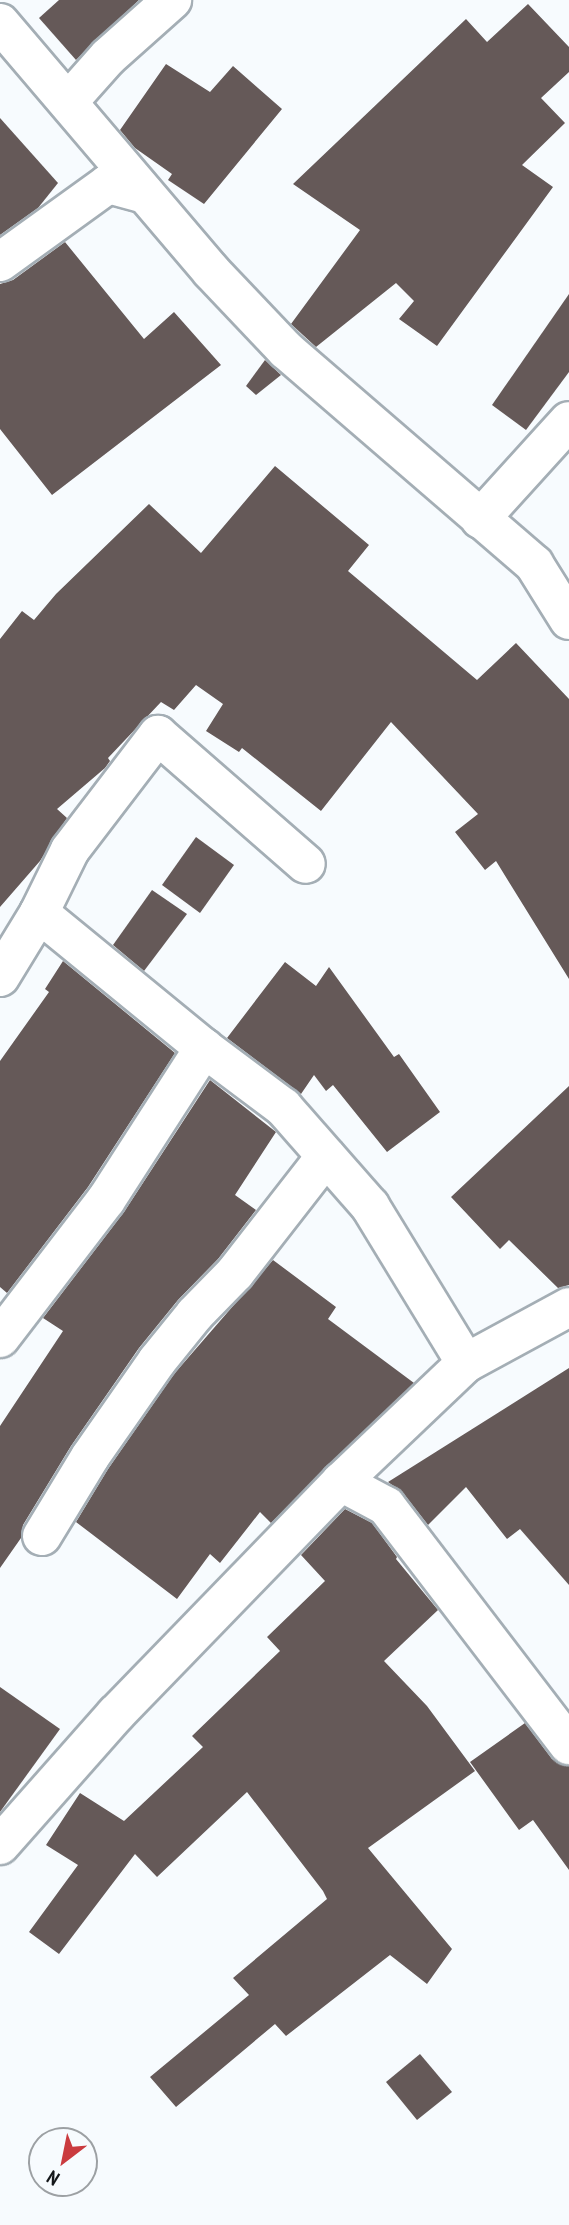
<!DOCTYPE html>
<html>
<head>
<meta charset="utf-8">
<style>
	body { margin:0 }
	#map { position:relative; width:569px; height:2225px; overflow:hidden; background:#f7fbfe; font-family:"PT Sans Narrow",sans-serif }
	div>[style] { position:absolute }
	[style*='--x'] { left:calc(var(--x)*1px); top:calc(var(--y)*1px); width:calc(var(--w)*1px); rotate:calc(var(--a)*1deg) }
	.building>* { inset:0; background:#655958 }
	.roads { filter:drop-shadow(2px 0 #a4aeb5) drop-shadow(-2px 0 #a4aeb5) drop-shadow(0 2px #a4aeb5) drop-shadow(0 -2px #a4aeb5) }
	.minor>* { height:38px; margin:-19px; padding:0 19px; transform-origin:19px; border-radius:19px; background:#fff }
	span { translate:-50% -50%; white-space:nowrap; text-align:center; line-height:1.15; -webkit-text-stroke:7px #f7fbfe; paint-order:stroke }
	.north { position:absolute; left:28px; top:2127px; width:70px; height:70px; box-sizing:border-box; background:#f7fbfe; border:2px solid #9ca0a3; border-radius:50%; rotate:212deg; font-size:19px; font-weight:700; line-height:28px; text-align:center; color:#14171a }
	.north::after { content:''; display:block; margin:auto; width:24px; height:32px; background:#ca3b3f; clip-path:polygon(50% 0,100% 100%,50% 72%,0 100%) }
</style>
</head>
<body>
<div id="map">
	<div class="building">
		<i style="clip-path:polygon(59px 0,139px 0,76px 60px,39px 18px)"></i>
		<i style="clip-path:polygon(528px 4px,569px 47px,569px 72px,541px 98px,565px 123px,522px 165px,553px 187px,437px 346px,399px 319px,414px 301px,396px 283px,316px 347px,291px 324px,360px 230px,293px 184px,466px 19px,487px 42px)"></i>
		<i style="clip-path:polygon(166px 64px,210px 92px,233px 66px,282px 109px,204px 204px,168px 180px,172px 174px,135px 148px,120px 130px)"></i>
		<i style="clip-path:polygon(0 118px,58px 183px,38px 208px,0 235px)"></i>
		<i style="clip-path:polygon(65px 242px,144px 339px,174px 312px,221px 365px,52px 495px,0 429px,0 284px,13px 280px)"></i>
		<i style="clip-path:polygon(569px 294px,569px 372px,526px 430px,492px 405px)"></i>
		<i style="clip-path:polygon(265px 360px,281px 375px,256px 395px,246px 386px)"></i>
		<i style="clip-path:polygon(275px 466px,369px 545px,348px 571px,477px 680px,516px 643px,569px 699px,569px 979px,496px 861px,485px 870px,455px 832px,478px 814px,391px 722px,321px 811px,242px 748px,239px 752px,206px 731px,223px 704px,196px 685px,174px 710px,161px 702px,108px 758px,110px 761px,105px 768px,57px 809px,67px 818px,40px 861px,0 907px,0 639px,22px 611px,34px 620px,56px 594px,149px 504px,201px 553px)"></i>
		<i style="clip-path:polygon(196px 837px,234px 865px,200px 913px,162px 885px)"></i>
		<i style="clip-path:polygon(152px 890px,187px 914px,144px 971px,113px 945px)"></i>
		<i style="clip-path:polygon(63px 961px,175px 1053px,88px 1187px,7px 1293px,0 1287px,0 1061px,49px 992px,45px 989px)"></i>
		<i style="clip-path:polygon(285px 962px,316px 986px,329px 967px,394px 1057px,399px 1054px,440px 1112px,387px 1152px,333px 1085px,326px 1091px,314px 1075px,301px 1094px,227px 1038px)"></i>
		<i style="clip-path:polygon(210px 1080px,276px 1132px,235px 1195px,256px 1210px,218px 1259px,178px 1300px,139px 1348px,71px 1446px,23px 1525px,21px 1538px,0 1568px,0 1426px,63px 1331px,43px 1318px,124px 1212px)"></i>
		<i style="clip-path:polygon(569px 1086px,569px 1285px,558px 1288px,509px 1240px,500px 1249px,451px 1197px)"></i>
		<i style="clip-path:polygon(273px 1260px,336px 1307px,328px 1319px,414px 1383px,271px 1523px,260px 1512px,220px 1563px,210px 1554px,177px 1599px,76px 1522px,108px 1469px,174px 1374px)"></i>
		<i style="clip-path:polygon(569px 1368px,569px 1585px,520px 1529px,507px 1539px,466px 1487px,428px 1525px,403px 1493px,388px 1482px)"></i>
		<i style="clip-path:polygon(345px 1509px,372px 1523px,397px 1557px,396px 1559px,438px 1610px,384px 1661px,427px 1706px,475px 1771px,368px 1848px,452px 1949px,427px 1984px,390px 1955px,286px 2036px,275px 2024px,176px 2107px,150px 2077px,249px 1995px,233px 1978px,327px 1899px,323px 1891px,247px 1792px,157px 1877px,135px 1854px,59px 1954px,29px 1932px,78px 1865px,46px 1845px,80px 1793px,124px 1821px,203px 1747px,192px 1736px,280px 1651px,267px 1637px,325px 1581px,301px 1555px)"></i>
		<i style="clip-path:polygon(0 1687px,60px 1729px,0 1812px)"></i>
		<i style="clip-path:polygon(525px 1723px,552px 1759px,569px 1766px,569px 1870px,533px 1820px,519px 1830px,470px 1762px)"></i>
		<i style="clip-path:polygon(420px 2054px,452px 2092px,417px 2120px,386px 2082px)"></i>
	</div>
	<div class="roads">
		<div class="minor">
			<i style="--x:0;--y:23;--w:326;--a:49.6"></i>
			<i style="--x:211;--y:271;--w:109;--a:46.5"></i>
			<i style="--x:286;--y:350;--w:328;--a:40.8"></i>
			<i style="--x:534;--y:564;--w:66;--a:58"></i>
			<i style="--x:68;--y:102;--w:60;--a:-48.4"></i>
			<i style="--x:108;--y:57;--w:86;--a:-41.7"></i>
			<i style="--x:0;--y:262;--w:133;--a:-35.8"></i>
			<i style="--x:108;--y:184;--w:38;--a:15"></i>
			<i style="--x:480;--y:519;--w:132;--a:-47.8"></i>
			<i style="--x:39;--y:913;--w:213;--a:39.3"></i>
			<i style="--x:204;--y:1048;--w:99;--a:36.8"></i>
			<i style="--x:283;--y:1107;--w:132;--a:48.7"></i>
			<i style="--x:370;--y:1206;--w:184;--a:58.6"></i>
			<i style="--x:0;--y:977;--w:75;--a:-58.6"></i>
			<i style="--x:39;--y:913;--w:70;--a:-63.8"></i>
			<i style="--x:70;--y:850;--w:145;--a:-52.6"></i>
			<i style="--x:158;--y:735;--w:196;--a:41.1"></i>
			<i style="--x:0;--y:1338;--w:174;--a:-52.5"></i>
			<i style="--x:106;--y:1200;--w:181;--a:-57.2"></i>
			<i style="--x:341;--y:1482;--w:51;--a:28.1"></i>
			<i style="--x:386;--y:1506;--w:301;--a:52.6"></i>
			<i style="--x:42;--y:1536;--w:92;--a:-58.7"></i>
			<i style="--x:90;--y:1457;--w:117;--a:-55.1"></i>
			<i style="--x:157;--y:1361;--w:60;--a:-51"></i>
			<i style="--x:195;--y:1314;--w:57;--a:-45.7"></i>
			<i style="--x:235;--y:1273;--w:148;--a:-52.1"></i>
			<i style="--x:0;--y:1845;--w:175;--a:-48.5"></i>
			<i style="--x:116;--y:1714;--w:323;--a:-45.9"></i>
			<i style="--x:341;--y:1482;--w:173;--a:-43.6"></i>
			<i style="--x:466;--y:1363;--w:117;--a:-28.5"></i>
		</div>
	</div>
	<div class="north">N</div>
</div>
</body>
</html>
